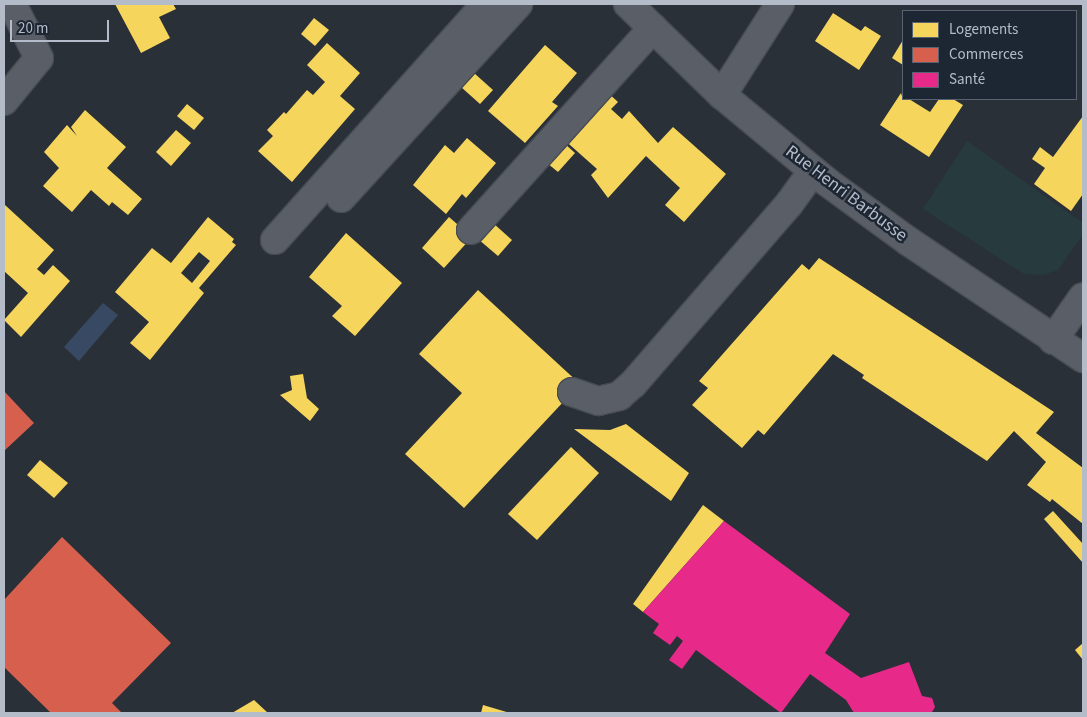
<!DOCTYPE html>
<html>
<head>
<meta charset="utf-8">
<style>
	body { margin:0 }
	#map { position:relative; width:1087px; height:717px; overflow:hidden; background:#2a3038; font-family:"Source Sans 3",sans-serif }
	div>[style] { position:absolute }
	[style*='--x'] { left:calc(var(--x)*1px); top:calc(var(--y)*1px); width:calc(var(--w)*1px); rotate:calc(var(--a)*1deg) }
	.green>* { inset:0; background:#273a3e }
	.water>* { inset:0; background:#384963 }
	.homes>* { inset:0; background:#f6d55c }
	.shops>* { inset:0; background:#d6604d }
	.health>* { inset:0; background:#e7298a }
	.roads { filter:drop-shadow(1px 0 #484c53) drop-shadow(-1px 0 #484c53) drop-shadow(0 1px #484c53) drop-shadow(0 -1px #484c53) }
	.minor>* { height:28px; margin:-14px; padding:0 14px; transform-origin:14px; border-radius:14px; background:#5a5e66 }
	span { translate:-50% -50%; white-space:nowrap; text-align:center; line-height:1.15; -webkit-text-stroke:5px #1d2633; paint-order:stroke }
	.street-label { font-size:18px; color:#b4bcc9 }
	.frame { position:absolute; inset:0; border:5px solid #b4bcc9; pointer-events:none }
	.legend { position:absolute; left:902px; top:10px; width:175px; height:90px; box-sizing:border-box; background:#1d2633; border:1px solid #59626f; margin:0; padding:6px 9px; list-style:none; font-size:15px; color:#b4bcc9 }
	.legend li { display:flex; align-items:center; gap:10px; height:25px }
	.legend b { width:25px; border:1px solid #59626f }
	.scale { position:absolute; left:10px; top:20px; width:99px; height:22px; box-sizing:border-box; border:2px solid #b4bcc9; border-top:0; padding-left:6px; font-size:15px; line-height:18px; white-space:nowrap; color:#b4bcc9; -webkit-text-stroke:4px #1d2633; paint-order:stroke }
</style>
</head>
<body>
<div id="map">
	<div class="green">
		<i style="clip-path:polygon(967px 141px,1083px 223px,1083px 235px,1058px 270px,1043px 275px,1024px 274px,923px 209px)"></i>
	</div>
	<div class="water">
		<i style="clip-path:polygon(103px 303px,118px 315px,79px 361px,64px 347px)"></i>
	</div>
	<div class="homes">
		<i style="clip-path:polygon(115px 4px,173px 4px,176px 9px,159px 17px,170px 38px,141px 53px)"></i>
		<i style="clip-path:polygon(833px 13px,861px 31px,865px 26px,881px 36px,859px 70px,815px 41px)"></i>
		<i style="clip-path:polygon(314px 18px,329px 30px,315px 46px,301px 34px)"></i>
		<i style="clip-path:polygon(903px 40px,903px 65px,892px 58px)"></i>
		<i style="clip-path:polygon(327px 43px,360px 73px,340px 96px,355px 109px,292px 182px,258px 151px,273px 136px,267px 130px,284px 112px,286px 114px,307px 90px,313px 95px,325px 82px,307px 65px)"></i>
		<i style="clip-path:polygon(545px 45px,577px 73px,552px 102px,558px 106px,525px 143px,488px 111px)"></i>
		<i style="clip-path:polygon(474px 73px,493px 90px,480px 104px,461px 87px)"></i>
		<i style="clip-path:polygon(606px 91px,618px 102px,611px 109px,622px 119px,629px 111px,658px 143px,673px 127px,726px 174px,684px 222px,665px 205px,680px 188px,646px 156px,608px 198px,591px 175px,597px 169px,561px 137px)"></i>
		<i style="clip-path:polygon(901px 93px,903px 99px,909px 99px,930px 112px,939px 99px,953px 99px,963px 105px,929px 157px,880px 125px)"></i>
		<i style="clip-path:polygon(187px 104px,204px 118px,194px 130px,177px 116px)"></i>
		<i style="clip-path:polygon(85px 110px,126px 147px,107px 168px,142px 199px,128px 215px,112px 202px,109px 206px,91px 190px,72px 212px,43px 186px,59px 168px,44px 152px,67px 125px,77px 136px,71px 127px)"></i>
		<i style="clip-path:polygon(1083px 116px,1083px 194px,1071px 211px,1034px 184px,1045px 168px,1032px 159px,1040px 147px,1053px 157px)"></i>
		<i style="clip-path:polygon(176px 130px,191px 143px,171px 166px,156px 152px)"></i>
		<i style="clip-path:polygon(467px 138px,496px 163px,466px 198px,462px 194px,446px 214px,413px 185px,445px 145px,454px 153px)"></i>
		<i style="clip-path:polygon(564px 143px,575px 153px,558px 172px,547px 163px)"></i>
		<i style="clip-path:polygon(5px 205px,54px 250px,37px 269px,44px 275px,53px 265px,70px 281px,21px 337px,4px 320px,28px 293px,4px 271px)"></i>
		<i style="clip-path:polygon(evenodd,208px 217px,234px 239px,232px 242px,236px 245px,199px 288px,204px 293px,150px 360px,130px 343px,149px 322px,115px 292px,152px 248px,171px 263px,208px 217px,199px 252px,210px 261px,192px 283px,181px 273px,199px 252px)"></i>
		<i style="clip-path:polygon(449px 217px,472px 237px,444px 268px,422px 248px)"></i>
		<i style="clip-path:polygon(493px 223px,512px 240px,498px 256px,478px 239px)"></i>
		<i style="clip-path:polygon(346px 233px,402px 283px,355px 336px,332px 316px,342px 306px,309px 277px)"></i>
		<i style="clip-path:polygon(819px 258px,1054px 412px,1036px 433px,1083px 468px,1083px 524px,1052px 499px,1050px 502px,1027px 485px,1046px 462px,1014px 431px,987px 461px,862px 378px,864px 375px,833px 354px,764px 435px,758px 430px,742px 448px,692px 405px,708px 388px,699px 381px,802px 264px,809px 270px)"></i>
		<i style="clip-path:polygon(478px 290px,580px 384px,464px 508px,405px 454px,462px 393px,419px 354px)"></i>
		<i style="clip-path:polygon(303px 374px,307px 398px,319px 409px,310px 421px,280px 395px,292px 390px,290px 376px)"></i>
		<i style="clip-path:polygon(626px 424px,689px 473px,671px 501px,574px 429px,610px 430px)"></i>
		<i style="clip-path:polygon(571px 447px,599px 473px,537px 540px,508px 514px)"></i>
		<i style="clip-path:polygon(40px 460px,68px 483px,54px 498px,27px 475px)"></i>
		<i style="clip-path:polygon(703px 505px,724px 521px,643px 612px,633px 604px)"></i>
		<i style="clip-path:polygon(1053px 511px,1083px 544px,1083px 563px,1044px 519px)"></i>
		<i style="clip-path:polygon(1083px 643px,1083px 660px,1075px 650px)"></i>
		<i style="clip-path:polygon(254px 700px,268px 713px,232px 713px)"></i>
		<i style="clip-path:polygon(483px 705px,510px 713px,481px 713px)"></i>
	</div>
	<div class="shops">
		<i style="clip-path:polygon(4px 391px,34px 423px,4px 451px)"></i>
		<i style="clip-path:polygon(62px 537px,171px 643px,112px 703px,122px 713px,51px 713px,4px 667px,4px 600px)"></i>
	</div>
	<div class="health">
		<i style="clip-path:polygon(724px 521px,850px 614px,825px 653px,861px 678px,909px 662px,922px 696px,932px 698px,935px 707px,932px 712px,854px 713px,846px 700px,810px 674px,781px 713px,696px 650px,682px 669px,669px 660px,683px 641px,677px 636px,670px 645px,653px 633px,659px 624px,643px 612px)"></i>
	</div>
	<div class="roads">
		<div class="minor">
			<i style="--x:628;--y:4;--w:131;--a:44.1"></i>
			<i style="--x:722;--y:95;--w:136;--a:39.6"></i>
			<i style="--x:827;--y:182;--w:100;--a:36.1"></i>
			<i style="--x:908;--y:241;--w:211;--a:33.8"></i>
			<i style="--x:722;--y:95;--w:108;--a:-57.5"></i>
			<i style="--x:4;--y:101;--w:55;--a:-50.9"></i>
			<i style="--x:39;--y:58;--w:60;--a:-116.6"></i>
			<i style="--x:341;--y:198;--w:263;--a:-47.6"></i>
			<i style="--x:471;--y:230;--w:272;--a:-48"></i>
			<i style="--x:275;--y:240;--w:317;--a:-48.2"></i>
			<i style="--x:1053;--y:340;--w:52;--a:-55.1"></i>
			<i style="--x:572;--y:392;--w:28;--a:19"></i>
			<i style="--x:598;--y:401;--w:22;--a:-13"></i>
			<i style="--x:619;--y:396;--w:18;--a:-41"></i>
			<i style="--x:633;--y:384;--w:238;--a:-49.1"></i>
			<i style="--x:789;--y:204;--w:41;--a:-54"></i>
		</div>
	</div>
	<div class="street-label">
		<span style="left:846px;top:194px;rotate:37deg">Rue Henri Barbusse</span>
	</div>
	<div class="frame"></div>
	<ul class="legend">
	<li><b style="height:14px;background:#f6d55c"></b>Logements</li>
	<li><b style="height:14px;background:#d6604d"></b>Commerces</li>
	<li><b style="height:14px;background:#e7298a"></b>Santé</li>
	</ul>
	<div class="scale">20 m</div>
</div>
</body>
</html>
